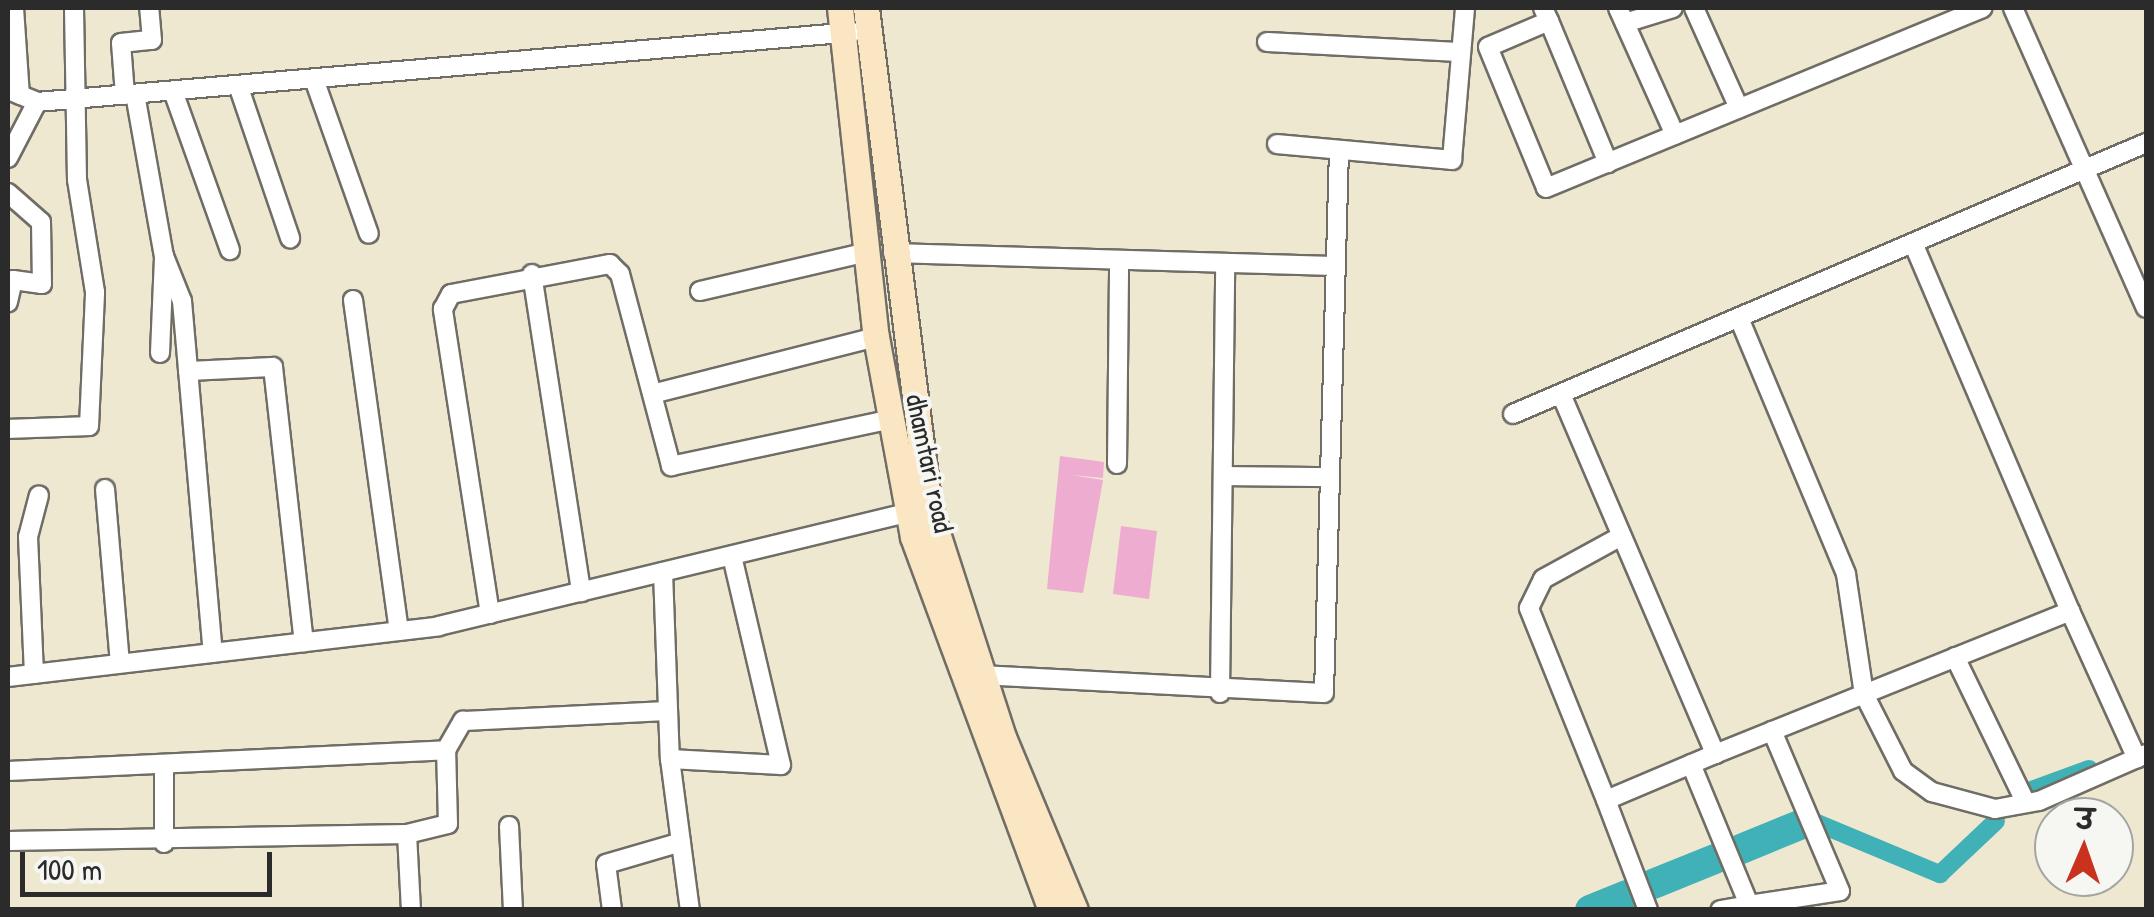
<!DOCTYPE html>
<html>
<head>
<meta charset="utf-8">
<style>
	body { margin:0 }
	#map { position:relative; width:2154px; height:917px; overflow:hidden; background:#eee8d0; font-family:"Patrick Hand","Playpen Sans Deva",sans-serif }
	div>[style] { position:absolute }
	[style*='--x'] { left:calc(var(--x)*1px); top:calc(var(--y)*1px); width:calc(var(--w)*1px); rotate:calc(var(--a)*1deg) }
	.canal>* { height:18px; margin:-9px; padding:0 9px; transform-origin:9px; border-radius:9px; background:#40b1b7 }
	.river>* { height:30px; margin:-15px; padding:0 15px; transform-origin:15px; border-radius:15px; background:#40b1b7 }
	.building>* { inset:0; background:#eeacd1 }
	.roads { filter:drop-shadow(2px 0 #6f6d65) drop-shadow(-2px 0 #6f6d65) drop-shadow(0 2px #6f6d65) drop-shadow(0 -2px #6f6d65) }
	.street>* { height:18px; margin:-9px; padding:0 9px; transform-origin:9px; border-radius:9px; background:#fff }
	.secondary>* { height:25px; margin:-12.5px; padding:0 12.5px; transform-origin:12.5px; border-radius:12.5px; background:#fbe6c4 }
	span { translate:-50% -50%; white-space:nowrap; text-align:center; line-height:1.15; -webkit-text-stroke:8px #f6f6f2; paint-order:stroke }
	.street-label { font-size:28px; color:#2b2b2b }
	.frame { position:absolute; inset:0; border:10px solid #2b2b2b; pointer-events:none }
	.north { position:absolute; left:2034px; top:797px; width:100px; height:100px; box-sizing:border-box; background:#f6f6f2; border:2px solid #a5a5a2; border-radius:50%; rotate:2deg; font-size:28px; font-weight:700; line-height:40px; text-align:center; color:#2b2b2b }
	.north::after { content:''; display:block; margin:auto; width:35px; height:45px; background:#c8321e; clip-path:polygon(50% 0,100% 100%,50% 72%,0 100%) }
	.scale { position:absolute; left:20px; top:852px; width:252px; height:45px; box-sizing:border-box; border:5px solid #2b2b2b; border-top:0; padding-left:12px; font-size:30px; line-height:35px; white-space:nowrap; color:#2b2b2b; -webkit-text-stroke:8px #f6f6f2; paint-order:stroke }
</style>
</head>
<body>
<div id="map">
	<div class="canal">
		<i style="--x:2026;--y:792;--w:67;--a:-20.1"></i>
		<i style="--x:1810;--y:820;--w:141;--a:22.6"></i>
		<i style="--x:1940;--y:874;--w:77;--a:-43.4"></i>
	</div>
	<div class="river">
		<i style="--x:1741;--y:849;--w:61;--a:-22.3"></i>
		<i style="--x:1653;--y:884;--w:67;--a:-22"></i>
		<i style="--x:1590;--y:910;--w:40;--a:-22"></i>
	</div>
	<div class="building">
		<i style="clip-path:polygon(1060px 456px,1104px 462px,1103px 478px,1071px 475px,1103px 480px,1083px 593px,1047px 589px)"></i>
		<i style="clip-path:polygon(1121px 526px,1157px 531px,1149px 599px,1113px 594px)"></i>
	</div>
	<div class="roads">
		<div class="street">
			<i style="--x:14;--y:8;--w:87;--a:86.1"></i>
			<i style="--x:1543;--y:8;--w:14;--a:65"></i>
			<i style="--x:1549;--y:21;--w:66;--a:156.9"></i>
			<i style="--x:1488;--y:47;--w:152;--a:67.6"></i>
			<i style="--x:1546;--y:188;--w:472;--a:-22.4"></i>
			<i style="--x:1618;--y:8;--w:139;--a:65.8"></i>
			<i style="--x:1694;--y:8;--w:110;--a:65.8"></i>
			<i style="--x:2013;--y:8;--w:328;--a:66.1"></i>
			<i style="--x:1549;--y:21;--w:154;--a:67.4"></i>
			<i style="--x:1625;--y:23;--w:50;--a:-17.4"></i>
			<i style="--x:1267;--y:42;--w:192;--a:3"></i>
			<i style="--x:314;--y:79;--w:164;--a:70.5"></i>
			<i style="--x:238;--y:85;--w:162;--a:71.2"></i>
			<i style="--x:8;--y:90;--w:31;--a:22"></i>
			<i style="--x:37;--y:102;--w:63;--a:117.4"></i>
			<i style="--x:173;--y:91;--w:169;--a:70.3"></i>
			<i style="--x:135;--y:94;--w:165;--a:79.9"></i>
			<i style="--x:164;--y:256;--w:48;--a:68.2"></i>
			<i style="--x:182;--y:301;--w:353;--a:85"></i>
			<i style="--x:125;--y:95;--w:52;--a:-94.4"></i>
			<i style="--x:121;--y:43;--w:31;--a:-6"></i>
			<i style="--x:152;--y:40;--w:32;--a:-95"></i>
			<i style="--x:37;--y:102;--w:819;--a:-4.9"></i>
			<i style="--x:1277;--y:144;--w:176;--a:5.2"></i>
			<i style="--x:1452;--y:160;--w:153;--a:-85.1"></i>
			<i style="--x:8;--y:193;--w:44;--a:41.3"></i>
			<i style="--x:41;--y:222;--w:62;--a:89.1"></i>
			<i style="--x:42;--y:284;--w:29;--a:-172"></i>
			<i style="--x:13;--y:280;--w:23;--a:103"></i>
			<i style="--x:893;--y:253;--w:440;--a:1.7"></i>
			<i style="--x:532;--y:274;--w:322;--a:81.2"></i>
			<i style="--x:700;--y:291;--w:171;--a:-13.1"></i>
			<i style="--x:353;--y:300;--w:334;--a:82.1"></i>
			<i style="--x:1739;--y:318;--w:277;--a:67.3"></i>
			<i style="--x:1846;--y:574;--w:121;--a:81.5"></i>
			<i style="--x:1864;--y:694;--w:86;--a:63.1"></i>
			<i style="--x:1903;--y:771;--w:36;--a:36"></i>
			<i style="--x:1932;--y:792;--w:65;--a:15.1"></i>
			<i style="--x:1995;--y:809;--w:45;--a:-10.3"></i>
			<i style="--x:2039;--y:801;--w:117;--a:-23.7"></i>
			<i style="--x:160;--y:353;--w:97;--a:-87.6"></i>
			<i style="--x:188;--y:371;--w:85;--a:-2.7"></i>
			<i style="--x:273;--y:367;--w:277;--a:83.6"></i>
			<i style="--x:656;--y:393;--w:227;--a:-14.3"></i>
			<i style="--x:1561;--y:394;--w:392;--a:66.8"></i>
			<i style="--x:1715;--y:754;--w:118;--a:157.1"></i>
			<i style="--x:1606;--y:800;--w:207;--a:-111.9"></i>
			<i style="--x:1529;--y:608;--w:32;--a:-64"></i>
			<i style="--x:1543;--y:579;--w:85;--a:-28.7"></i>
			<i style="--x:1513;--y:414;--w:689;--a:-23.18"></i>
			<i style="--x:8;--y:429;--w:81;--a:-2.1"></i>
			<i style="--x:89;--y:426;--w:134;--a:-87.4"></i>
			<i style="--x:95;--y:292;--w:113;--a:-99.1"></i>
			<i style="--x:77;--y:180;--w:172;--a:-91"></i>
			<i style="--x:1117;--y:464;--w:199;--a:-89.4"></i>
			<i style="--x:1228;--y:476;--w:102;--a:0.6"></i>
			<i style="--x:105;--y:489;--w:175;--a:85.1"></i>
			<i style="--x:663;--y:572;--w:187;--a:87.9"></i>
			<i style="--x:670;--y:759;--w:152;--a:82.5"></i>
			<i style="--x:2070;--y:611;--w:162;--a:65.6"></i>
			<i style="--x:490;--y:614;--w:309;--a:-98.8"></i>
			<i style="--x:443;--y:309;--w:17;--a:-62"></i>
			<i style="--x:451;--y:294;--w:162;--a:-10.7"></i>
			<i style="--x:610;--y:264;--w:14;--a:45"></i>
			<i style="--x:620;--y:274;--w:199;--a:75.1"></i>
			<i style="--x:671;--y:466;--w:222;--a:-12"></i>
			<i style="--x:1955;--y:657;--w:162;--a:64.1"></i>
			<i style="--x:34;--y:674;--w:137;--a:-92.5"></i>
			<i style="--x:28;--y:537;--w:43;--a:-75.3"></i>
			<i style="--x:980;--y:675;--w:344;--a:3"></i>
			<i style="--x:1324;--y:693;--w:543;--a:-88.42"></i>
			<i style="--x:8;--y:677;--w:434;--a:-6.7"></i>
			<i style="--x:439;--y:626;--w:490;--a:-13.6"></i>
			<i style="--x:1220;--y:693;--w:428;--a:-89.3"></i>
			<i style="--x:1715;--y:754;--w:383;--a:-21.9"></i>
			<i style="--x:2070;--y:611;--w:400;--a:-113.1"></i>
			<i style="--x:670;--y:759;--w:111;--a:3.1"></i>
			<i style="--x:781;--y:765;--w:215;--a:-103.2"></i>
			<i style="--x:1691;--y:764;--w:152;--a:67.6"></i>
			<i style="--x:1749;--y:905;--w:29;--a:170"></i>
			<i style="--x:8;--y:771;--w:439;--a:-2.7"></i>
			<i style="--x:1606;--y:800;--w:118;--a:69.1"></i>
			<i style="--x:509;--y:826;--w:84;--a:87.3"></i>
			<i style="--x:407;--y:834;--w:76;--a:87"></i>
			<i style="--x:8;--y:841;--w:399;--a:-1"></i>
			<i style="--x:407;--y:834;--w:42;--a:-13.7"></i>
			<i style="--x:448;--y:824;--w:74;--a:-91.5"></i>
			<i style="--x:446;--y:750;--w:34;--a:-60"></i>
			<i style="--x:463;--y:721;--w:205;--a:-2.8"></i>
			<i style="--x:164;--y:843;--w:75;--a:-90"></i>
			<i style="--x:1749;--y:905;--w:92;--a:-8.7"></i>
			<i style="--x:1840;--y:891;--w:174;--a:-113"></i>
			<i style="--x:612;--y:910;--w:46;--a:-97.4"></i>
			<i style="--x:606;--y:864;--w:78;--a:-16.3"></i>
		</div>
		<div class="secondary">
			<i style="--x:840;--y:8;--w:331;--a:83.8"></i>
			<i style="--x:876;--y:337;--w:203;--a:79.5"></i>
			<i style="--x:913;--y:537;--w:398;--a:69.7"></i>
			<i style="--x:866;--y:8;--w:504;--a:82.82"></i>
			<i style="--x:929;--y:508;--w:241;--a:72.1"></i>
			<i style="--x:1003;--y:737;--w:187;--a:67.4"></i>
		</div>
	</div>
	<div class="street-label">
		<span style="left:930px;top:463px;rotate:78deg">dhamtari road</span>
	</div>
	<div class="frame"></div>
	<div class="north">उ</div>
	<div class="scale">100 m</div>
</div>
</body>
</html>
